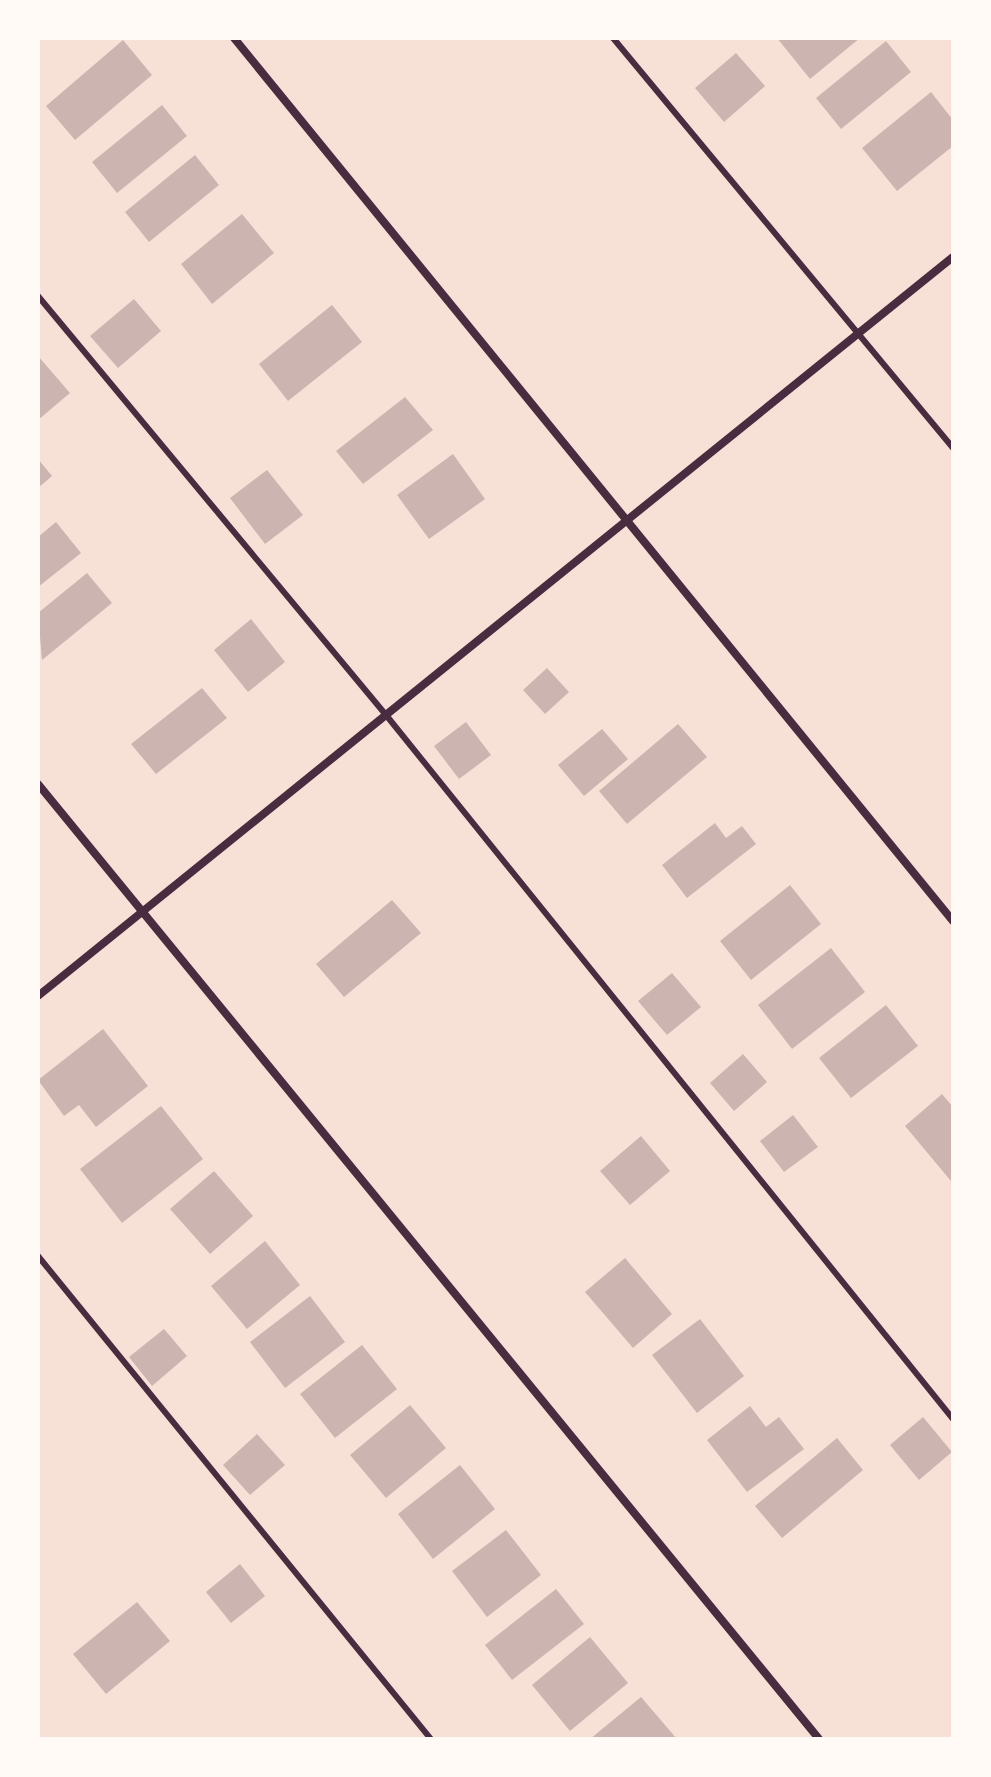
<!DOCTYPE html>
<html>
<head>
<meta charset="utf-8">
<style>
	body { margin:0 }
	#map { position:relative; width:991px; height:1777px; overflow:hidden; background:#f7e1d7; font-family:"PT Serif",serif }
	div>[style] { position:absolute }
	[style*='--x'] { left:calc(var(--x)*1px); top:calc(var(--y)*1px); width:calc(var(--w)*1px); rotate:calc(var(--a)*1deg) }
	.building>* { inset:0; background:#ccb4b1 }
	.service>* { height:6px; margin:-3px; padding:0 3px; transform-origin:3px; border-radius:3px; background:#4a2c40 }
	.minor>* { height:8px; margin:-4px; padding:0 4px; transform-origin:4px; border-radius:4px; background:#4a2c40 }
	span { translate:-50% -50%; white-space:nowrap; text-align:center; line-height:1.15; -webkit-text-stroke:8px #fffaf5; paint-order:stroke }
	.frame { position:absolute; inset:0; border:40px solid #fffaf5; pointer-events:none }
</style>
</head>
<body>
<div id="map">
	<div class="building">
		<i style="clip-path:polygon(777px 38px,860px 38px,810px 79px)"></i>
		<i style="clip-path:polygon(123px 40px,152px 75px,75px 140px,46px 106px)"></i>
		<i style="clip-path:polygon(886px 41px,911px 72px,841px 129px,816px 98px)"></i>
		<i style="clip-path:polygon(736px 53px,765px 86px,724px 122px,695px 88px)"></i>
		<i style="clip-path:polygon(931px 92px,953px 120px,953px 146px,897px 191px,862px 148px)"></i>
		<i style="clip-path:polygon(162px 105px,187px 136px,117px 193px,92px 162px)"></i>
		<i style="clip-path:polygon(195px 155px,219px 185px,149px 242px,125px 212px)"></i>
		<i style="clip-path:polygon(242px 214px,274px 253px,212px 304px,181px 264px)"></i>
		<i style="clip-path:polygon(134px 299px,161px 331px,118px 368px,90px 336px)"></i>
		<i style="clip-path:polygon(332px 305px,362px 342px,288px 401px,259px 364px)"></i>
		<i style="clip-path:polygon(38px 356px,70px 393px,38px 420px)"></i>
		<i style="clip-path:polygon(405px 397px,433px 430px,363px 484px,336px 451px)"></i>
		<i style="clip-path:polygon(453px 454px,485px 499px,429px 539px,397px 495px)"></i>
		<i style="clip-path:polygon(38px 459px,52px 476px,38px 488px)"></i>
		<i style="clip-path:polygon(267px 470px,303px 515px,265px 544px,230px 498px)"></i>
		<i style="clip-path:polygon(56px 522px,81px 553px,38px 587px,38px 537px)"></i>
		<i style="clip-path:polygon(87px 573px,112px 603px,42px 660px,38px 613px)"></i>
		<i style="clip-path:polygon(251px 619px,285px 662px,248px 692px,214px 650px)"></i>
		<i style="clip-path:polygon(547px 668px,569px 692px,545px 714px,523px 690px)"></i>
		<i style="clip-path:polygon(202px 688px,227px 718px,156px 774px,131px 744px)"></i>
		<i style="clip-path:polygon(466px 722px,491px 755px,459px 779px,434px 746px)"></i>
		<i style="clip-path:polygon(678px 724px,707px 757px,627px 824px,599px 791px)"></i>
		<i style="clip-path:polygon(602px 729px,628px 759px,584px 796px,558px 765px)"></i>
		<i style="clip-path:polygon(715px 823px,726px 838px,742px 826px,756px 844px,687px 898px,662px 865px)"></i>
		<i style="clip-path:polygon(790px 885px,821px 924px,751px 980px,720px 941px)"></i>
		<i style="clip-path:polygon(392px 900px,421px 933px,344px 997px,316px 964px)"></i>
		<i style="clip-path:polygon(831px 948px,865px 992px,792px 1049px,758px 1005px)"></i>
		<i style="clip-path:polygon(672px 973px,701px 1007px,667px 1035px,638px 1001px)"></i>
		<i style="clip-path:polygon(886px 1005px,918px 1046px,851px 1098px,819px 1058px)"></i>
		<i style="clip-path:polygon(103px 1029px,148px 1086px,96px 1127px,79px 1105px,64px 1116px,38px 1080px)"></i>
		<i style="clip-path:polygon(743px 1054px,767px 1082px,734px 1111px,710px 1083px)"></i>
		<i style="clip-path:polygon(942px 1094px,953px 1107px,951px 1181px,905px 1126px)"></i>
		<i style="clip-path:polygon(161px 1106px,203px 1159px,122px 1223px,80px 1169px)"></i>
		<i style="clip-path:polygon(793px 1115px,818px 1147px,784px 1172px,760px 1141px)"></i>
		<i style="clip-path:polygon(641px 1136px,670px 1171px,630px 1205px,600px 1171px)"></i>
		<i style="clip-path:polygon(214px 1171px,253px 1216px,210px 1254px,170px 1209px)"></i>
		<i style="clip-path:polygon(265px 1241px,300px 1285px,247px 1329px,211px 1286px)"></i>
		<i style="clip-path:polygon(625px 1258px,672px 1314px,633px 1348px,585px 1292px)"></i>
		<i style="clip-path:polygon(310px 1296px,345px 1342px,285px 1388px,250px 1342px)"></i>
		<i style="clip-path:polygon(700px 1319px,744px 1376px,697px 1413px,652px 1355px)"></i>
		<i style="clip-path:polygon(164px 1329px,187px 1356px,152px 1386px,129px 1357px)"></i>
		<i style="clip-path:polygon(362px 1345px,397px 1389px,335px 1438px,300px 1394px)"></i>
		<i style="clip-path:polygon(410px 1405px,446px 1448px,386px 1498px,350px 1455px)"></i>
		<i style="clip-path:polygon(750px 1406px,766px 1427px,779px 1417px,804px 1449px,747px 1492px,707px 1440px)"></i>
		<i style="clip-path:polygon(923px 1417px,952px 1452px,919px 1480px,890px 1445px)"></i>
		<i style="clip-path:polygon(257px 1434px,285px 1465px,250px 1495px,223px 1465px)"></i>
		<i style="clip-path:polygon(837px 1438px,863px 1470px,782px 1538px,755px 1506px)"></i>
		<i style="clip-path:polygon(460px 1465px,495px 1509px,433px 1559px,398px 1514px)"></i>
		<i style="clip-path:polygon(506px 1530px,541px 1575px,487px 1617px,452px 1571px)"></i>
		<i style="clip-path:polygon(240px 1564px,265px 1596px,231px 1623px,206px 1592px)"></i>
		<i style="clip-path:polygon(556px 1589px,584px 1624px,512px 1680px,485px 1645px)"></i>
		<i style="clip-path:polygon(137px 1602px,170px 1641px,106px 1694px,73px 1654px)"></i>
		<i style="clip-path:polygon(590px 1637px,628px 1683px,570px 1731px,532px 1685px)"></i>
		<i style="clip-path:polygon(641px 1697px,677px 1739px,590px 1739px)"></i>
	</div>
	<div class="service">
		<i style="--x:613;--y:38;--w:533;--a:50.33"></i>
		<i style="--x:38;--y:296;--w:545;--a:50.29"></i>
		<i style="--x:386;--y:715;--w:904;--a:51.15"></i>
		<i style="--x:38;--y:1256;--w:623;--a:50.87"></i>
	</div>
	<div class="minor">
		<i style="--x:234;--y:38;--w:1139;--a:50.85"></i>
		<i style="--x:38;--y:784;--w:1234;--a:50.72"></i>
		<i style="--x:38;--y:996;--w:1176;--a:-38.93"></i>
	</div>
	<div class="frame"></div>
</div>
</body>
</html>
